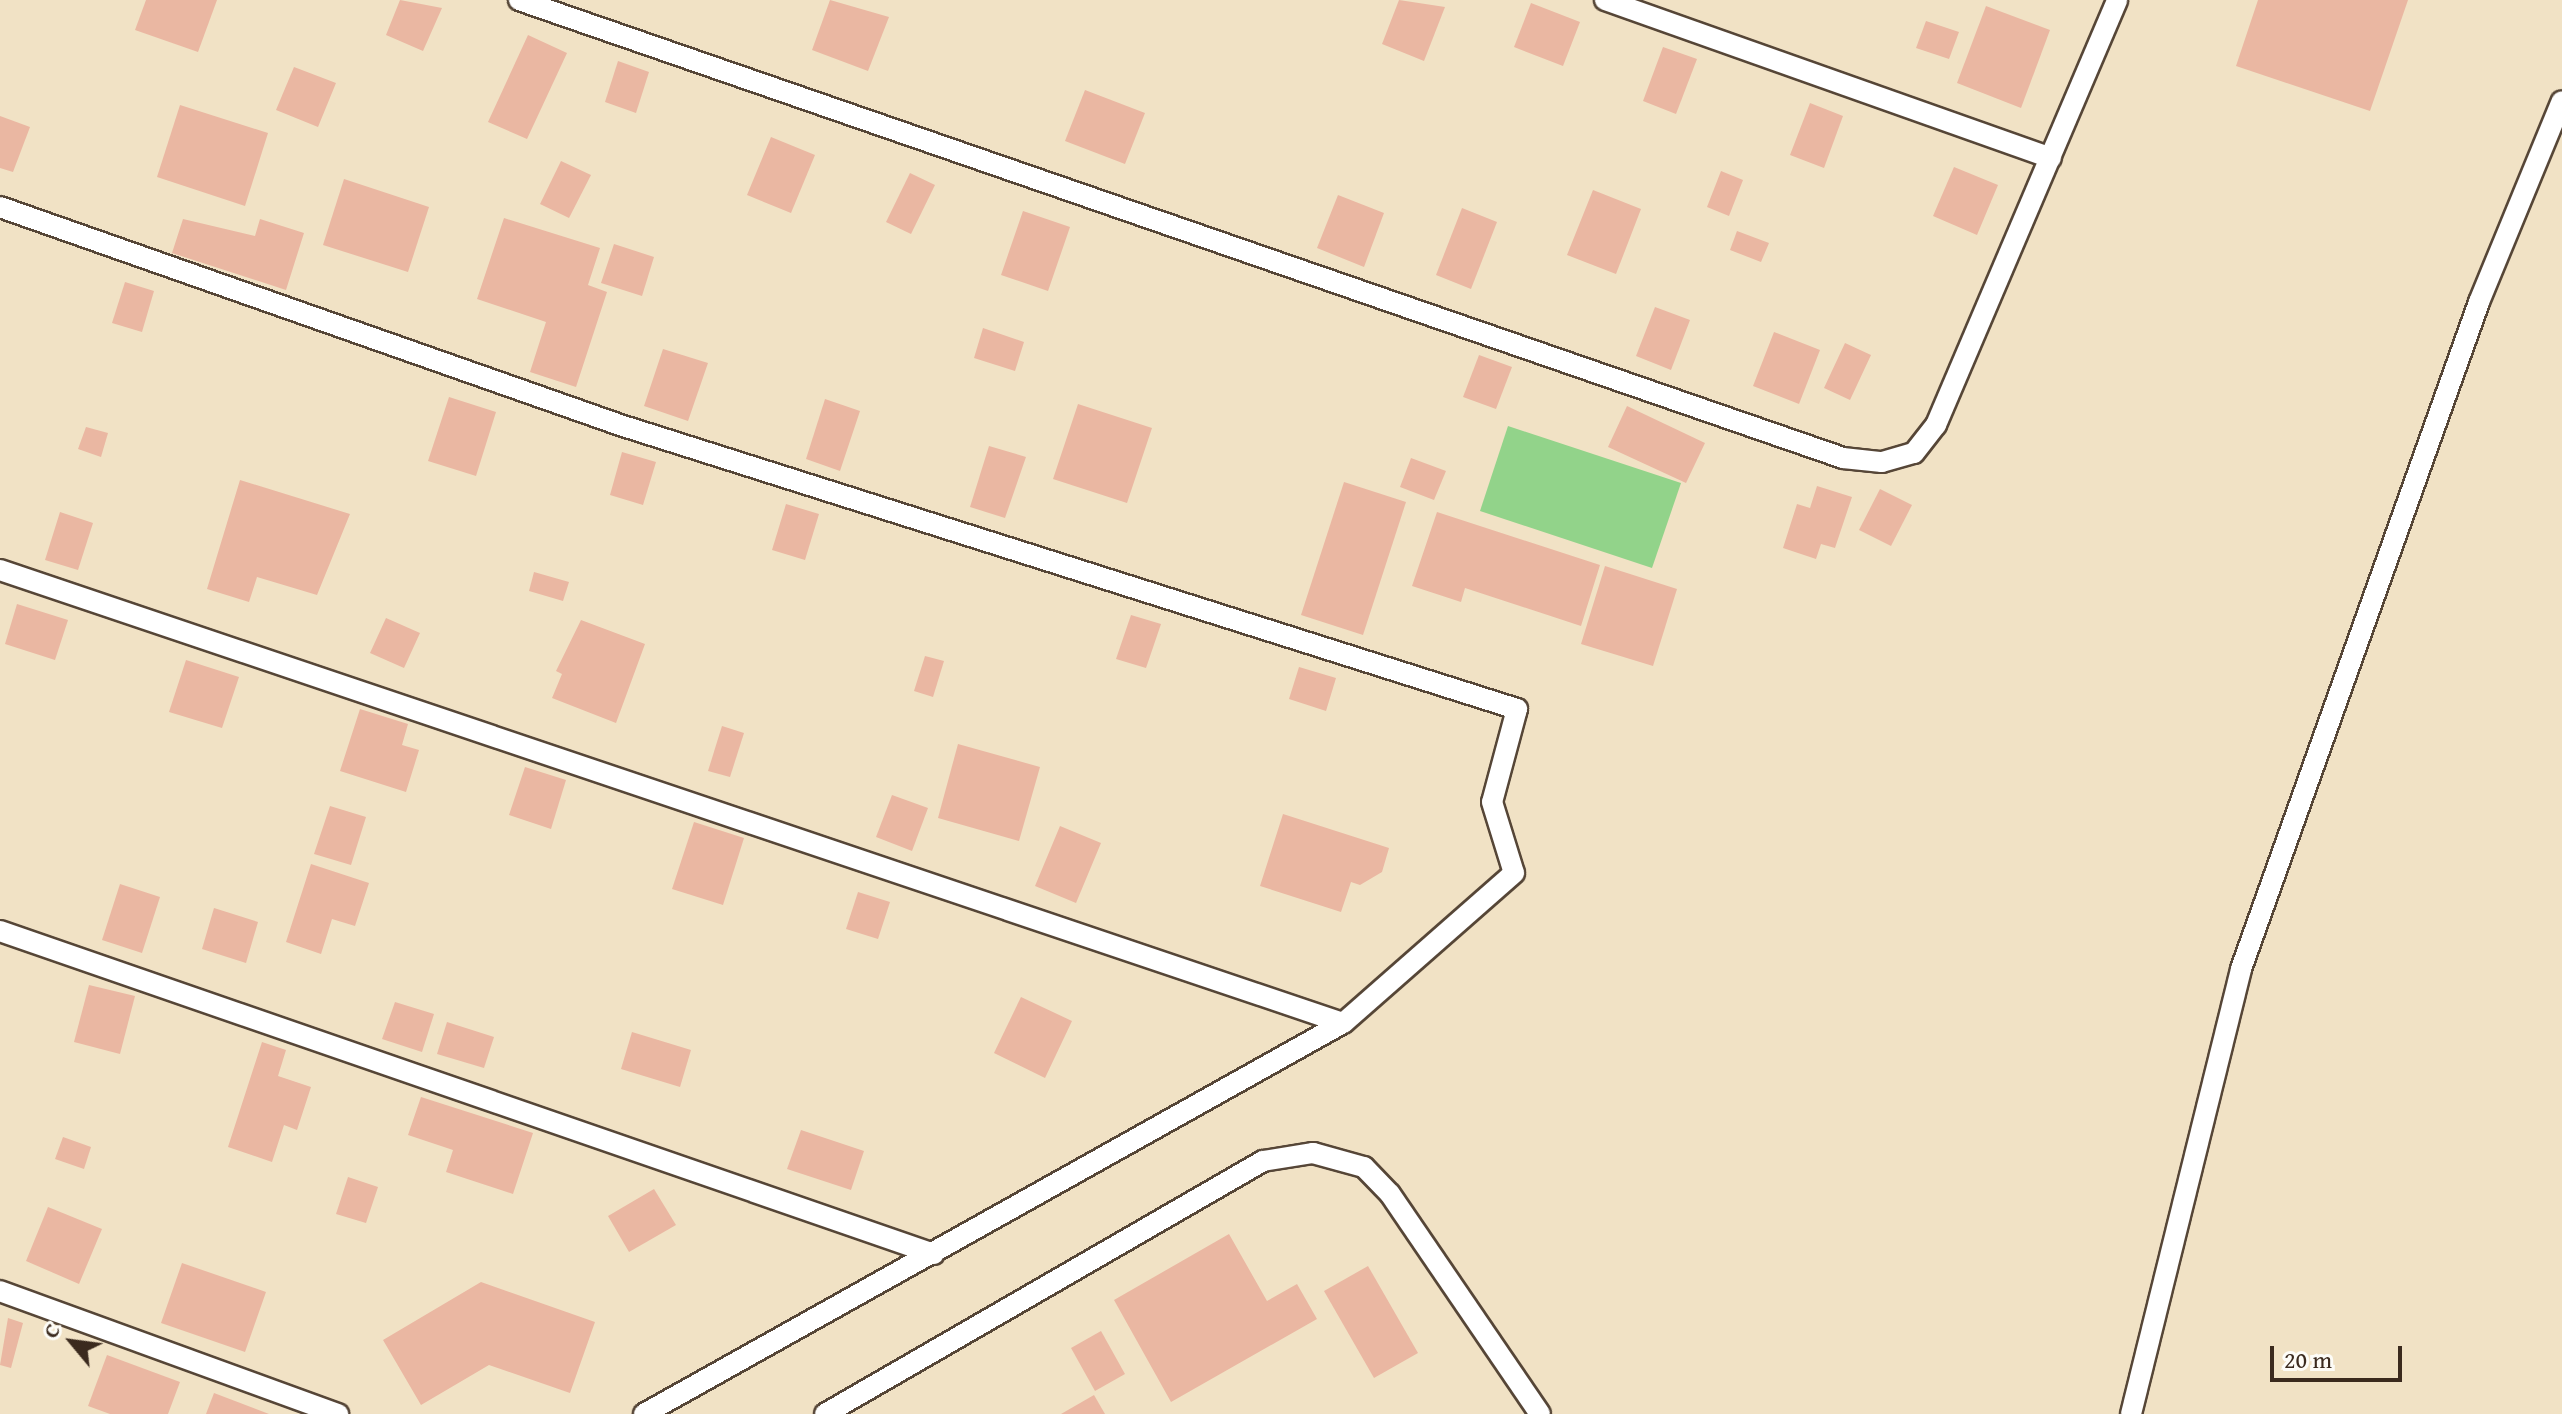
<!DOCTYPE html>
<html>
<head>
<meta charset="utf-8">
<style>
	body { margin:0 }
	#map { position:relative; width:2562px; height:1414px; overflow:hidden; background:#f1e2c5; font-family:"Gentium Book Plus",serif }
	div>[style] { position:absolute }
	[style*='--x'] { left:calc(var(--x)*1px); top:calc(var(--y)*1px); width:calc(var(--w)*1px); rotate:calc(var(--a)*1deg) }
	.green>* { inset:0; background:#92d38a }
	.building>* { inset:0; background:#eab7a2 }
	.roads { filter:drop-shadow(2px 0 #564637) drop-shadow(-2px 0 #564637) drop-shadow(0 2px #564637) drop-shadow(0 -2px #564637) }
	.service>* { height:20px; margin:-10px; padding:0 10px; transform-origin:10px; border-radius:10px; background:#fff }
	span { translate:-50% -50%; white-space:nowrap; text-align:center; line-height:1.15; -webkit-text-stroke:8px #fdfcf7; paint-order:stroke }
	.north { position:absolute; left:32px; top:1302px; width:80px; height:80px; -webkit-text-stroke:6px #fdfcf7; paint-order:stroke; rotate:299deg; font-size:22px; font-weight:700; line-height:32px; text-align:center; color:#3b2a1e }
	.north::after { content:''; display:block; margin:auto; width:28px; height:36px; background:#3b2a1e; clip-path:polygon(50% 0,100% 100%,50% 72%,0 100%) }
	.scale { position:absolute; left:2270px; top:1346px; width:132px; height:36px; box-sizing:border-box; border:4px solid #3b2a1e; border-top:0; padding-left:10px; font-size:24px; line-height:28px; white-space:nowrap; color:#3b2a1e; -webkit-text-stroke:6px #fdfcf7; paint-order:stroke }
</style>
</head>
<body>
<div id="map">
	<div class="green">
		<i style="clip-path:polygon(1508px 426px,1681px 483px,1652px 568px,1480px 511px)"></i>
	</div>
	<div class="building">
		<i style="clip-path:polygon(146px 0,217px 0,198px 52px,135px 30px)"></i>
		<i style="clip-path:polygon(400px 0,442px 8px,423px 51px,386px 35px)"></i>
		<i style="clip-path:polygon(830px 0,889px 17px,868px 71px,812px 50px)"></i>
		<i style="clip-path:polygon(1399px 0,1445px 7px,1424px 61px,1382px 44px)"></i>
		<i style="clip-path:polygon(2258px 0,2408px 0,2370px 111px,2236px 66px)"></i>
		<i style="clip-path:polygon(1531px 3px,1580px 22px,1563px 66px,1514px 47px)"></i>
		<i style="clip-path:polygon(1986px 6px,2050px 30px,2021px 108px,1957px 83px)"></i>
		<i style="clip-path:polygon(1926px 21px,1959px 32px,1949px 59px,1916px 48px)"></i>
		<i style="clip-path:polygon(528px 35px,567px 53px,527px 139px,488px 122px)"></i>
		<i style="clip-path:polygon(1663px 47px,1697px 59px,1676px 114px,1643px 101px)"></i>
		<i style="clip-path:polygon(618px 61px,649px 72px,636px 113px,605px 102px)"></i>
		<i style="clip-path:polygon(294px 67px,336px 83px,318px 127px,276px 110px)"></i>
		<i style="clip-path:polygon(1085px 90px,1145px 113px,1125px 164px,1065px 141px)"></i>
		<i style="clip-path:polygon(1810px 103px,1843px 116px,1824px 168px,1790px 155px)"></i>
		<i style="clip-path:polygon(180px 105px,268px 133px,245px 206px,157px 177px)"></i>
		<i style="clip-path:polygon(0 116px,30px 127px,13px 172px,0 168px)"></i>
		<i style="clip-path:polygon(771px 137px,815px 155px,791px 213px,747px 195px)"></i>
		<i style="clip-path:polygon(561px 161px,591px 175px,569px 218px,540px 204px)"></i>
		<i style="clip-path:polygon(1954px 167px,1998px 185px,1977px 235px,1933px 216px)"></i>
		<i style="clip-path:polygon(1721px 171px,1743px 180px,1729px 216px,1707px 207px)"></i>
		<i style="clip-path:polygon(910px 173px,935px 185px,911px 234px,886px 222px)"></i>
		<i style="clip-path:polygon(344px 179px,429px 207px,408px 272px,323px 245px)"></i>
		<i style="clip-path:polygon(1593px 190px,1641px 209px,1616px 274px,1567px 255px)"></i>
		<i style="clip-path:polygon(1338px 195px,1384px 213px,1364px 267px,1317px 248px)"></i>
		<i style="clip-path:polygon(1462px 208px,1497px 222px,1471px 289px,1436px 275px)"></i>
		<i style="clip-path:polygon(1023px 211px,1070px 227px,1048px 291px,1001px 275px)"></i>
		<i style="clip-path:polygon(504px 218px,600px 248px,588px 285px,607px 292px,576px 387px,530px 372px,546px 322px,477px 299px)"></i>
		<i style="clip-path:polygon(183px 219px,255px 236px,260px 219px,304px 233px,286px 290px,172px 253px)"></i>
		<i style="clip-path:polygon(1737px 231px,1769px 243px,1761px 262px,1730px 250px)"></i>
		<i style="clip-path:polygon(614px 244px,654px 257px,642px 296px,601px 283px)"></i>
		<i style="clip-path:polygon(125px 282px,154px 291px,142px 332px,112px 323px)"></i>
		<i style="clip-path:polygon(1655px 307px,1690px 320px,1671px 370px,1636px 356px)"></i>
		<i style="clip-path:polygon(983px 328px,1024px 342px,1015px 371px,974px 358px)"></i>
		<i style="clip-path:polygon(1774px 332px,1820px 350px,1799px 404px,1753px 386px)"></i>
		<i style="clip-path:polygon(1845px 343px,1871px 355px,1850px 400px,1824px 388px)"></i>
		<i style="clip-path:polygon(663px 349px,708px 363px,688px 421px,644px 406px)"></i>
		<i style="clip-path:polygon(1479px 355px,1512px 367px,1496px 409px,1463px 397px)"></i>
		<i style="clip-path:polygon(449px 397px,496px 412px,476px 476px,428px 461px)"></i>
		<i style="clip-path:polygon(825px 399px,860px 411px,840px 471px,806px 459px)"></i>
		<i style="clip-path:polygon(1078px 404px,1152px 428px,1127px 503px,1053px 479px)"></i>
		<i style="clip-path:polygon(1627px 406px,1705px 443px,1686px 483px,1608px 447px)"></i>
		<i style="clip-path:polygon(86px 427px,108px 433px,101px 457px,78px 449px)"></i>
		<i style="clip-path:polygon(989px 446px,1026px 457px,1005px 518px,970px 507px)"></i>
		<i style="clip-path:polygon(622px 452px,656px 462px,643px 505px,610px 495px)"></i>
		<i style="clip-path:polygon(1411px 458px,1446px 471px,1434px 500px,1400px 487px)"></i>
		<i style="clip-path:polygon(240px 480px,350px 514px,317px 595px,257px 577px,249px 602px,207px 589px)"></i>
		<i style="clip-path:polygon(1344px 482px,1406px 502px,1363px 635px,1301px 615px)"></i>
		<i style="clip-path:polygon(1817px 486px,1852px 497px,1835px 548px,1821px 544px,1816px 559px,1783px 548px,1797px 504px,1810px 508px)"></i>
		<i style="clip-path:polygon(1880px 489px,1912px 505px,1891px 546px,1859px 530px)"></i>
		<i style="clip-path:polygon(786px 504px,819px 514px,805px 560px,772px 550px)"></i>
		<i style="clip-path:polygon(60px 512px,93px 523px,78px 570px,45px 560px)"></i>
		<i style="clip-path:polygon(1437px 512px,1600px 565px,1581px 626px,1465px 588px,1461px 602px,1412px 586px)"></i>
		<i style="clip-path:polygon(1605px 566px,1677px 589px,1653px 666px,1581px 644px)"></i>
		<i style="clip-path:polygon(534px 572px,569px 582px,563px 601px,529px 591px)"></i>
		<i style="clip-path:polygon(17px 604px,68px 620px,55px 660px,5px 644px)"></i>
		<i style="clip-path:polygon(1131px 615px,1161px 624px,1146px 668px,1116px 659px)"></i>
		<i style="clip-path:polygon(386px 618px,420px 633px,404px 668px,370px 653px)"></i>
		<i style="clip-path:polygon(581px 620px,645px 644px,616px 723px,552px 698px,562px 674px,556px 671px)"></i>
		<i style="clip-path:polygon(925px 656px,944px 661px,933px 697px,914px 691px)"></i>
		<i style="clip-path:polygon(186px 660px,239px 677px,222px 728px,169px 712px)"></i>
		<i style="clip-path:polygon(1299px 667px,1336px 678px,1326px 711px,1289px 699px)"></i>
		<i style="clip-path:polygon(360px 709px,408px 724px,402px 745px,419px 750px,406px 792px,340px 771px)"></i>
		<i style="clip-path:polygon(722px 726px,744px 733px,730px 777px,708px 771px)"></i>
		<i style="clip-path:polygon(958px 744px,1040px 767px,1019px 841px,938px 818px)"></i>
		<i style="clip-path:polygon(525px 767px,566px 780px,551px 829px,509px 815px)"></i>
		<i style="clip-path:polygon(892px 795px,928px 808px,912px 851px,876px 837px)"></i>
		<i style="clip-path:polygon(330px 806px,366px 817px,351px 865px,314px 854px)"></i>
		<i style="clip-path:polygon(1283px 814px,1389px 848px,1382px 872px,1360px 885px,1351px 882px,1341px 912px,1260px 886px)"></i>
		<i style="clip-path:polygon(694px 822px,744px 838px,723px 905px,672px 889px)"></i>
		<i style="clip-path:polygon(1060px 826px,1101px 843px,1076px 903px,1035px 886px)"></i>
		<i style="clip-path:polygon(311px 864px,369px 883px,355px 926px,332px 919px,321px 954px,286px 942px)"></i>
		<i style="clip-path:polygon(120px 884px,160px 897px,142px 953px,102px 940px)"></i>
		<i style="clip-path:polygon(858px 892px,890px 902px,878px 939px,846px 929px)"></i>
		<i style="clip-path:polygon(214px 908px,258px 922px,246px 963px,202px 949px)"></i>
		<i style="clip-path:polygon(89px 985px,135px 996px,120px 1054px,74px 1042px)"></i>
		<i style="clip-path:polygon(1021px 997px,1072px 1021px,1045px 1078px,994px 1053px)"></i>
		<i style="clip-path:polygon(395px 1002px,434px 1014px,422px 1052px,382px 1039px)"></i>
		<i style="clip-path:polygon(447px 1022px,494px 1037px,484px 1068px,437px 1054px)"></i>
		<i style="clip-path:polygon(632px 1032px,691px 1050px,680px 1087px,621px 1069px)"></i>
		<i style="clip-path:polygon(262px 1042px,286px 1050px,278px 1076px,311px 1087px,297px 1130px,284px 1125px,272px 1162px,228px 1147px)"></i>
		<i style="clip-path:polygon(421px 1097px,533px 1133px,513px 1194px,446px 1172px,453px 1150px,408px 1135px)"></i>
		<i style="clip-path:polygon(801px 1130px,864px 1151px,851px 1190px,787px 1169px)"></i>
		<i style="clip-path:polygon(63px 1137px,91px 1147px,84px 1169px,55px 1159px)"></i>
		<i style="clip-path:polygon(348px 1177px,378px 1187px,366px 1223px,336px 1214px)"></i>
		<i style="clip-path:polygon(654px 1189px,676px 1225px,629px 1252px,608px 1216px)"></i>
		<i style="clip-path:polygon(48px 1207px,102px 1229px,79px 1284px,26px 1261px)"></i>
		<i style="clip-path:polygon(1229px 1234px,1267px 1301px,1297px 1284px,1317px 1319px,1171px 1402px,1114px 1300px)"></i>
		<i style="clip-path:polygon(182px 1263px,266px 1292px,245px 1352px,161px 1323px)"></i>
		<i style="clip-path:polygon(1368px 1266px,1418px 1353px,1374px 1378px,1324px 1291px)"></i>
		<i style="clip-path:polygon(481px 1282px,595px 1322px,570px 1393px,489px 1365px,421px 1405px,383px 1340px)"></i>
		<i style="clip-path:polygon(8px 1318px,23px 1323px,11px 1368px,0 1365px)"></i>
		<i style="clip-path:polygon(1101px 1331px,1125px 1374px,1095px 1391px,1071px 1348px)"></i>
		<i style="clip-path:polygon(107px 1355px,180px 1382px,168px 1414px,110px 1414px,88px 1406px)"></i>
		<i style="clip-path:polygon(214px 1393px,269px 1414px,206px 1414px)"></i>
		<i style="clip-path:polygon(1094px 1395px,1105px 1414px,1061px 1414px)"></i>
	</div>
	<div class="roads">
		<div class="service">
			<i style="--x:519;--y:0;--w:1401;--a:19.08"></i>
			<i style="--x:1843;--y:458;--w:39;--a:6"></i>
			<i style="--x:1882;--y:462;--w:33;--a:-16"></i>
			<i style="--x:1914;--y:453;--w:36;--a:-52"></i>
			<i style="--x:1936;--y:425;--w:462;--a:-66.9"></i>
			<i style="--x:1605;--y:0;--w:473;--a:19.5"></i>
			<i style="--x:0;--y:207;--w:657;--a:19.37"></i>
			<i style="--x:620;--y:425;--w:941;--a:17.57"></i>
			<i style="--x:1517;--y:709;--w:96;--a:105"></i>
			<i style="--x:1492;--y:802;--w:74;--a:72.8"></i>
			<i style="--x:1514;--y:873;--w:227;--a:138.7"></i>
			<i style="--x:1343;--y:1023;--w:801;--a:150.78"></i>
			<i style="--x:0;--y:570;--w:1417;--a:18.64"></i>
			<i style="--x:0;--y:931;--w:988;--a:19.08"></i>
			<i style="--x:0;--y:1291;--w:360;--a:20"></i>
			<i style="--x:825;--y:1414;--w:506;--a:-30.01"></i>
			<i style="--x:1263;--y:1161;--w:51;--a:-9.1"></i>
			<i style="--x:1313;--y:1153;--w:53;--a:15.4"></i>
			<i style="--x:1364;--y:1167;--w:37;--a:46"></i>
			<i style="--x:1390;--y:1194;--w:266;--a:55.7"></i>
			<i style="--x:2131;--y:1414;--w:458;--a:-76.1"></i>
			<i style="--x:2241;--y:969;--w:708;--a:-70.36"></i>
			<i style="--x:2479;--y:302;--w:217;--a:-67.6"></i>
		</div>
	</div>
	<div class="north">С</div>
	<div class="scale">20 m</div>
</div>
</body>
</html>
